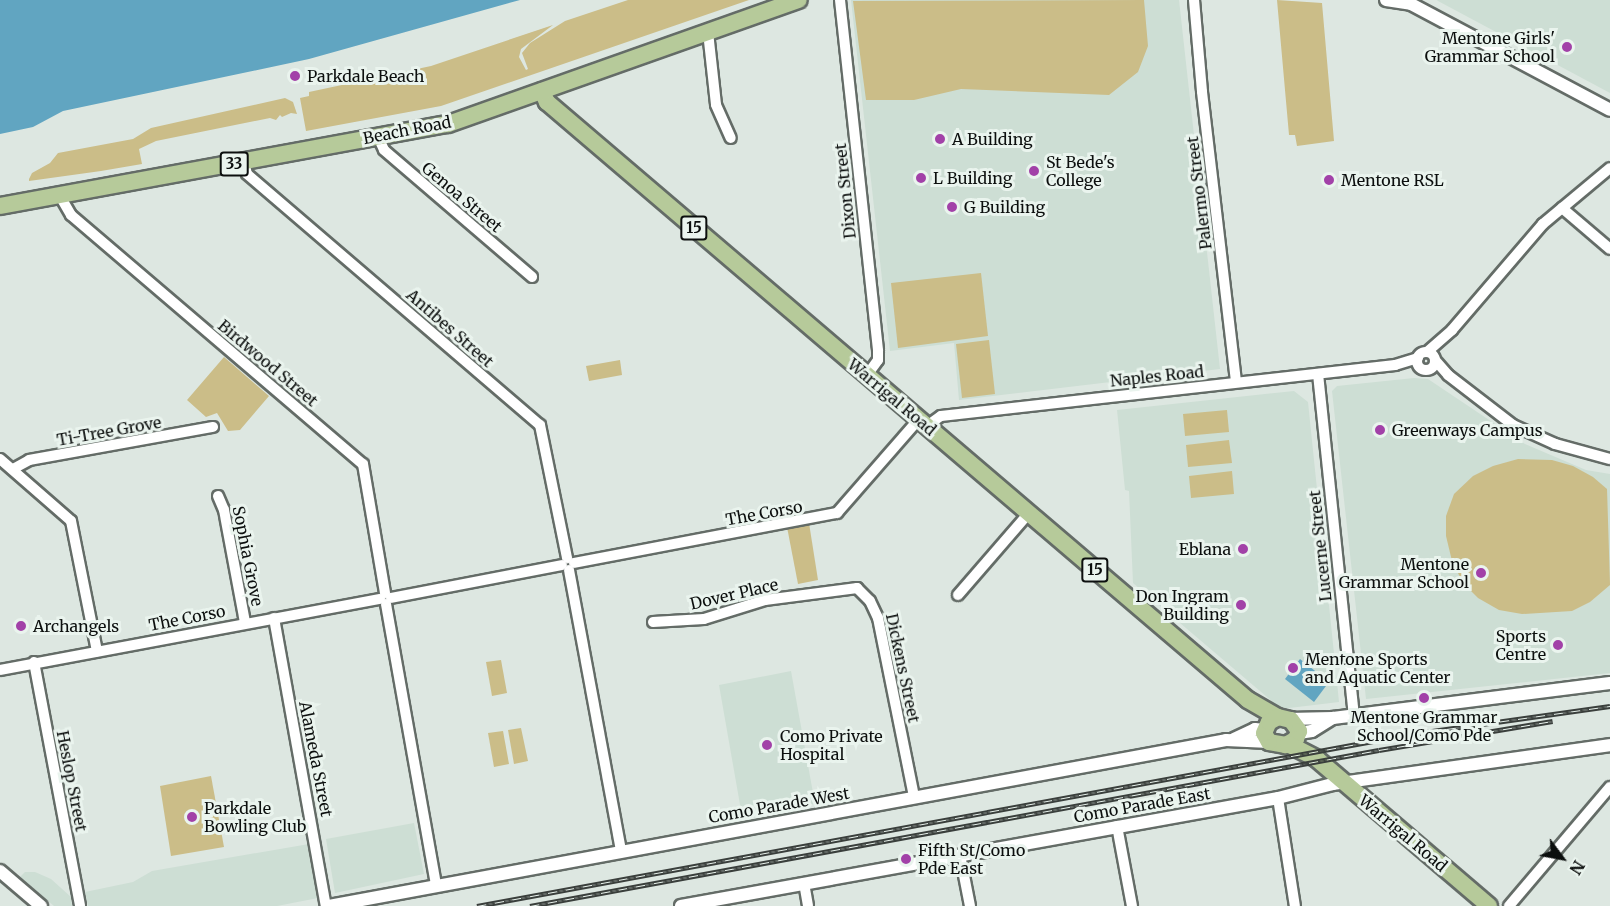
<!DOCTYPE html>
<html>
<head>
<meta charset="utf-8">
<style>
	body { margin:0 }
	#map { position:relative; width:1610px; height:906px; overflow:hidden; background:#dde7e1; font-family:Merriweather,serif }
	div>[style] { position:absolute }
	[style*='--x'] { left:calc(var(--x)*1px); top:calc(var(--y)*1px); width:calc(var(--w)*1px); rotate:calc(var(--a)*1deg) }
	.built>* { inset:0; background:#cdded4 }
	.green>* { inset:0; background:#cbbd88 }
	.water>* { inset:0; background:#61a5c1 }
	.roads { filter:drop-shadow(2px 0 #646c67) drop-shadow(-2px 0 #646c67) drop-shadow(0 2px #646c67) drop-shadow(0 -2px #646c67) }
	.minor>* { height:10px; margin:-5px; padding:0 5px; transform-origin:5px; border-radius:5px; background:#fff }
	.minor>.ring { margin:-5px; padding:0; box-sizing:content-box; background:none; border:10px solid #fff; border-radius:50% }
	.tertiary>* { height:12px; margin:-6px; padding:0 6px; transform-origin:6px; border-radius:6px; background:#fff }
	.primary>* { height:16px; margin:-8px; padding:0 8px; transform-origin:8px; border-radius:8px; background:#b6ca9a }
	.rail>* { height:5px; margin-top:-2.5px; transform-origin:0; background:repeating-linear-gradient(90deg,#eaf4ee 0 9px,#3a3f3c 0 18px); box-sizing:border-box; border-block:2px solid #3a3f3c }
	.dots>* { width:16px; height:16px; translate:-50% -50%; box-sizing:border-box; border:3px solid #eaf4ee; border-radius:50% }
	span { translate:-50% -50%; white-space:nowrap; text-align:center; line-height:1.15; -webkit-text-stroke:6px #eaf4ee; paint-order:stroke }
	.shield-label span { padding:2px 4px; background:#eaf4ee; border:2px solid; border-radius:4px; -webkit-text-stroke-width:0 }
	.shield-label { font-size:15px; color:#0c0f0e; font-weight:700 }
	.poi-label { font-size:16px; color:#0c0f0e }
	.right { translate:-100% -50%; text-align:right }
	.left { translate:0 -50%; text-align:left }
	.street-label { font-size:16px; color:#0c0f0e }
	.north { position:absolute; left:1532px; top:828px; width:60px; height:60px; -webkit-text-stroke:4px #eaf4ee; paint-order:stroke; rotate:122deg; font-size:16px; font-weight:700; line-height:24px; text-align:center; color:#0c0f0e }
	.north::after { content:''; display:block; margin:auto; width:21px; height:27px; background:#0c0f0e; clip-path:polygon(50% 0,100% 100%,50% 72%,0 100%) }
</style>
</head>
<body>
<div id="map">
	<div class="built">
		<i style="clip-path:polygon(851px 0,1179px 0,1220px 369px,959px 400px,954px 343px,890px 351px)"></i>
		<i style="clip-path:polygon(1437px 0,1610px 0,1610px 93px,1438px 1px)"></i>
		<i style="clip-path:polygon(1414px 378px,1428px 379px,1525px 444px,1586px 470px,1610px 474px,1610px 673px,1366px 699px,1332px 391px,1337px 386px)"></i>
		<i style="clip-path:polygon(1294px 391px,1308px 402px,1339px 702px,1281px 709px,1133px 583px,1129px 491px,1125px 490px,1117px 410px)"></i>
		<i style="clip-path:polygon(791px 671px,815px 804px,742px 816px,719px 685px)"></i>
		<i style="clip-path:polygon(414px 823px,424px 874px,335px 893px,326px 839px)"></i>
		<i style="clip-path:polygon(309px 844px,318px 898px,277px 906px,88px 906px,85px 892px,133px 882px,152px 871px)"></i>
		<i style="clip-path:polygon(25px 872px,35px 872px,51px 879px,71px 897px,72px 906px,54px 906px,20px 877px)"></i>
	</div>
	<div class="green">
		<i style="clip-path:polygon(628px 0,749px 0,441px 106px,306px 131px,300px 98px,309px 96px,309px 92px,431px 66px,553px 25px,521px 49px,519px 57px,526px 70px,528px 69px,522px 53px,530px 43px,565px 21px)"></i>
		<i style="clip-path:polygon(1144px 0,1148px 46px,1138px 72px,1109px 95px,961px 89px,914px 100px,866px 100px,853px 1px)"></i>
		<i style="clip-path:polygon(1277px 0,1322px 3px,1334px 141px,1297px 146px,1295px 135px,1289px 135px)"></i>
		<i style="clip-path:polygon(285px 98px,293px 102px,297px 114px,291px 113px,282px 117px,280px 115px,276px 120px,270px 118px,156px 141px,139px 149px,142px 164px,101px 171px,29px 181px,29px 179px,32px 173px,50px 163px,58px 153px,133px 139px,151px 128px)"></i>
		<i style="clip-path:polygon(981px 273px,988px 336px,898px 348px,891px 283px)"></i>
		<i style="clip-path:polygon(989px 340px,995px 394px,962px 398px,956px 344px)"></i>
		<i style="clip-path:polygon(224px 357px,269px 396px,240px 430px,228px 431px,217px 413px,206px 417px,187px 400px)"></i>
		<i style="clip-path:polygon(620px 360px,622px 375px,589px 381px,586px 366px)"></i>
		<i style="clip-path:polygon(1227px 410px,1229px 432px,1185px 436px,1183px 414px)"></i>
		<i style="clip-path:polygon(1229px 440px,1232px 463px,1188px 467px,1186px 445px)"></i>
		<i style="clip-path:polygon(1518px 459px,1552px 460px,1573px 466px,1593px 477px,1607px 489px,1610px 585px,1590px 602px,1572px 611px,1522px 614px,1499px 610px,1478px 598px,1463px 583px,1452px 561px,1446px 536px,1446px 516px,1454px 494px,1473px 476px,1493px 466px)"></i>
		<i style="clip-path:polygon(1232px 471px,1234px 494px,1191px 498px,1189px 476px)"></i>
		<i style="clip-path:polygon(809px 523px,818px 580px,798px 584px,787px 527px)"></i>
		<i style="clip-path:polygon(501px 660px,507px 693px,492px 696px,486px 662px)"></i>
		<i style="clip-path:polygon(521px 728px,528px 761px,514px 764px,508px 730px)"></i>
		<i style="clip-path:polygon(503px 731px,509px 764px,494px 767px,488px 733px)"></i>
		<i style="clip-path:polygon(211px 776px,224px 847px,171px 856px,160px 786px)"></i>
	</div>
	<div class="water">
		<i style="clip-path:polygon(0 0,520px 0,309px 59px,63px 111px,33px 127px,0 134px)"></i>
		<i style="clip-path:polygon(1300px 659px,1329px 682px,1314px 702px,1285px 679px)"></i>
	</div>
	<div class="roads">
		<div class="minor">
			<i style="--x:840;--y:0;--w:353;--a:83.8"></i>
			<i style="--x:878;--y:351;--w:9;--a:90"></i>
			<i style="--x:878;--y:360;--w:19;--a:126"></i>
			<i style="--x:1194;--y:0;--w:92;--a:85"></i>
			<i style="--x:1202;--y:92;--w:292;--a:83.3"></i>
			<i style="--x:708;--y:32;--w:73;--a:83.7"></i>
			<i style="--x:716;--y:105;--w:36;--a:66"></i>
			<i style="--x:378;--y:137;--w:14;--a:65"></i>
			<i style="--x:384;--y:150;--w:195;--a:40.6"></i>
			<i style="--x:244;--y:162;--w:12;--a:76"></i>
			<i style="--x:247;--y:174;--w:386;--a:40.6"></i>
			<i style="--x:540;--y:425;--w:136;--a:78.5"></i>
			<i style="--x:60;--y:196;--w:22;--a:60"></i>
			<i style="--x:71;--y:215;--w:384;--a:40.5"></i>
			<i style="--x:363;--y:464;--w:131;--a:80.3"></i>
			<i style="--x:1562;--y:208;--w:63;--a:40.5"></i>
			<i style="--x:1427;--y:352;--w:33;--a:-41"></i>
			<i style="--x:1452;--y:330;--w:140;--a:-49.4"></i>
			<i style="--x:1543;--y:224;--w:87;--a:-39.9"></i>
			<i class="ring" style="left:1417px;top:352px;width:8px;height:8px"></i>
			<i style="--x:1435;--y:360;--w:20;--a:49"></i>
			<i style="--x:1448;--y:375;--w:82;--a:37.6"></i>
			<i style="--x:1513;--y:425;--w:46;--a:24.3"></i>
			<i style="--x:1555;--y:444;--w:57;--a:15.3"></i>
			<i style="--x:1318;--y:374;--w:343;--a:84"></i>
			<i style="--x:927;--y:426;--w:17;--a:-36"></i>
			<i style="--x:941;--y:416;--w:457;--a:-6.4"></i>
			<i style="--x:1395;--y:365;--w:24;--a:-17"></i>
			<i style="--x:0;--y:459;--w:94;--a:41.1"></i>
			<i style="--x:71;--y:521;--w:133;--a:78.7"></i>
			<i style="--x:13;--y:469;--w:18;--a:-29"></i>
			<i style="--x:29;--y:460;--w:187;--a:-10.2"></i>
			<i style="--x:218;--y:496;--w:15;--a:67"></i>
			<i style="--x:224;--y:510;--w:114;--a:79.4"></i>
			<i style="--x:574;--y:563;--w:268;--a:-10.8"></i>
			<i style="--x:837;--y:513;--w:125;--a:-48.9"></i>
			<i style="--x:569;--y:570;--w:286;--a:79.5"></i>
			<i style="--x:958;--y:595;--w:108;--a:-49.1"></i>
			<i style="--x:391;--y:598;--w:174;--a:-10.9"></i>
			<i style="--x:386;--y:604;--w:286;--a:79.9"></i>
			<i style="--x:274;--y:618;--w:293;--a:79.8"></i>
			<i style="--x:653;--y:622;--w:51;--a:-3.4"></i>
			<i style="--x:704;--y:619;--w:64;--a:-17.3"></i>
			<i style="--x:765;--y:600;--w:93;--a:-7.4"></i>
			<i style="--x:857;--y:588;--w:18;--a:45"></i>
			<i style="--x:870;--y:601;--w:19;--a:65"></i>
			<i style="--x:878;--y:618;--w:183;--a:78.6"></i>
			<i style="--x:34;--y:662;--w:248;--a:79.3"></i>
			<i style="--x:0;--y:670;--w:387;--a:-10.6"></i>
			<i style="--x:1278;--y:798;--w:109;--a:81.1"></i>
			<i style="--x:1117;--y:826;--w:81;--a:79.4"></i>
			<i style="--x:960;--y:855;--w:52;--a:78.9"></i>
			<i style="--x:804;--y:883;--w:23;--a:80"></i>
			<i style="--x:1509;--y:906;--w:156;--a:-49.7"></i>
		</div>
		<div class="tertiary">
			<i style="--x:1386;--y:0;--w:25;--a:9"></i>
			<i style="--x:1411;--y:4;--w:225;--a:28"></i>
			<i style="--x:1288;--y:719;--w:45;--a:-1.3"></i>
			<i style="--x:1333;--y:718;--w:279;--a:-7.2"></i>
			<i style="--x:1299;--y:733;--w:13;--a:-9"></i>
			<i style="--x:1312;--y:731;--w:25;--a:-32"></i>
			<i style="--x:1234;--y:739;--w:23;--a:-25"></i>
			<i style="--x:1255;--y:729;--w:9;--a:6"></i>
			<i style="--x:0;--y:871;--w:54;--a:40.5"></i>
			<i style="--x:329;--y:906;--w:912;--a:-10.48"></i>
			<i style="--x:1226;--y:740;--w:43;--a:2.7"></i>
			<i style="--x:681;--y:906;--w:607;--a:-10.25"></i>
			<i style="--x:1278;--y:798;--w:57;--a:-14.3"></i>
			<i style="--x:1333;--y:784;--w:280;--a:-8"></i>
		</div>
		<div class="primary">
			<i style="--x:542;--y:91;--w:12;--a:66"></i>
			<i style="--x:547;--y:102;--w:921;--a:40.47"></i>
			<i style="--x:1248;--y:700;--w:34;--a:30"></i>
			<i style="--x:0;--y:206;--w:455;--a:-10.4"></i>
			<i style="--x:448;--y:124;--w:372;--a:-19.5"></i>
			<i style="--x:1278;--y:717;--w:13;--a:13"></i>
			<i style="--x:1291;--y:720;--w:14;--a:54"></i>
			<i style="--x:1299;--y:731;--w:9;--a:111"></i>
			<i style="--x:1296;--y:739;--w:12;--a:149"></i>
			<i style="--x:1286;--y:745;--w:17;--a:-170"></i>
			<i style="--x:1269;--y:742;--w:10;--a:-119"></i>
			<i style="--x:1264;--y:733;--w:12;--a:-66"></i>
			<i style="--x:1269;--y:722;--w:10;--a:-29"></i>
			<i style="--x:1288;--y:744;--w:33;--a:27"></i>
			<i style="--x:1317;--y:759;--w:226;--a:40.5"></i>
		</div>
	</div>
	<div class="rail">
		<i style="--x:477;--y:906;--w:950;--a:-10.43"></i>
		<i style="--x:1411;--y:734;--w:201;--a:-8"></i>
		<i style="--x:530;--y:906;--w:863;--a:-10.41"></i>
		<i style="--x:1379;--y:750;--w:176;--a:-9.5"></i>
	</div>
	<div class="dots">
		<i style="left:1567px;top:47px;background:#a241a8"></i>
		<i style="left:295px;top:76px;background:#a241a8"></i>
		<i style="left:940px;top:139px;background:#a241a8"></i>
		<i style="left:1034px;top:171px;background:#a241a8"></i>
		<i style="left:921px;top:178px;background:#a241a8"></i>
		<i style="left:1329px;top:180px;background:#a241a8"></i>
		<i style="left:952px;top:207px;background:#a241a8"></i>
		<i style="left:1380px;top:430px;background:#a241a8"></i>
		<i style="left:1243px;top:549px;background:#a241a8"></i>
		<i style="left:1481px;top:573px;background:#a241a8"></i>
		<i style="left:1241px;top:605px;background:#a241a8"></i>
		<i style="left:21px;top:626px;background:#a241a8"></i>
		<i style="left:1558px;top:645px;background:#a241a8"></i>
		<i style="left:1293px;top:668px;background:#a241a8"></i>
		<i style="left:1424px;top:698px;background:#a241a8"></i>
		<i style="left:767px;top:745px;background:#a241a8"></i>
		<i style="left:192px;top:817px;background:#a241a8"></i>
		<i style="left:906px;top:859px;background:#a241a8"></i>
	</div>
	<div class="shield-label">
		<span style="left:234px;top:164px">33</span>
		<span style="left:694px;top:228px">15</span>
		<span style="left:1095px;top:570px">15</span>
	</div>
	<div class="poi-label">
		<span class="right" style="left:1555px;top:47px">Mentone Girls'<br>Grammar School</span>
		<span class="left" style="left:307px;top:76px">Parkdale Beach</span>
		<span class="left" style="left:952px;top:139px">A Building</span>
		<span class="left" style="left:1046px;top:171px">St Bede's<br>College</span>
		<span class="left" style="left:933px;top:178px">L Building</span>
		<span class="left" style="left:1341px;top:180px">Mentone RSL</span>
		<span class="left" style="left:964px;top:207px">G Building</span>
		<span class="left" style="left:1392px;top:430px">Greenways Campus</span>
		<span class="right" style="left:1231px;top:549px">Eblana</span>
		<span class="right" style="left:1469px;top:573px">Mentone<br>Grammar School</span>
		<span class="right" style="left:1229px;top:605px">Don Ingram<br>Building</span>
		<span class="left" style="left:33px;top:626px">Archangels</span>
		<span class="right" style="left:1546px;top:645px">Sports<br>Centre</span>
		<span class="left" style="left:1305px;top:668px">Mentone Sports<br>and Aquatic Center</span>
		<span style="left:1424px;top:726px">Mentone Grammar<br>School/Como Pde</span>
		<span class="left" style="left:780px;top:745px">Como Private<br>Hospital</span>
		<span class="left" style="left:204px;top:817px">Parkdale<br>Bowling Club</span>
		<span class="left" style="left:918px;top:859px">Fifth St/Como<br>Pde East</span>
	</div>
	<div class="street-label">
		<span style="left:407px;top:130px;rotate:-11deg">Beach Road</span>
		<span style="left:845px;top:191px;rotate:-96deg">Dixon Street</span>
		<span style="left:1199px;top:193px;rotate:-97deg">Palermo Street</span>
		<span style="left:462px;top:197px;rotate:40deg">Genoa Street</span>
		<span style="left:450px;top:328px;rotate:41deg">Antibes Street</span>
		<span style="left:268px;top:363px;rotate:40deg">Birdwood Street</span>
		<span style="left:1157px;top:376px;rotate:-6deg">Naples Road</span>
		<span style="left:892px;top:397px;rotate:40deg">Warrigal Road</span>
		<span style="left:109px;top:431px;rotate:-10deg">Ti-Tree Grove</span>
		<span style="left:764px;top:513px;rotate:-10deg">The Corso</span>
		<span style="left:1320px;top:546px;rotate:-96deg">Lucerne Street</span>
		<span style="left:248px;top:556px;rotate:79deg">Sophia Grove</span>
		<span style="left:734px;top:594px;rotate:-13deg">Dover Place</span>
		<span style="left:187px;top:618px;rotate:-11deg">The Corso</span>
		<span style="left:903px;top:668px;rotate:78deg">Dickens Street</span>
		<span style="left:316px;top:759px;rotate:79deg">Alameda Street</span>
		<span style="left:72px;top:781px;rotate:79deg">Heslop Street</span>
		<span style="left:779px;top:805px;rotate:-10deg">Como Parade West</span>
		<span style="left:1142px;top:805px;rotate:-10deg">Como Parade East</span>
		<span style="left:1403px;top:833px;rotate:40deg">Warrigal Road</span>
	</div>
	<div class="north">N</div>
</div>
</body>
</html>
